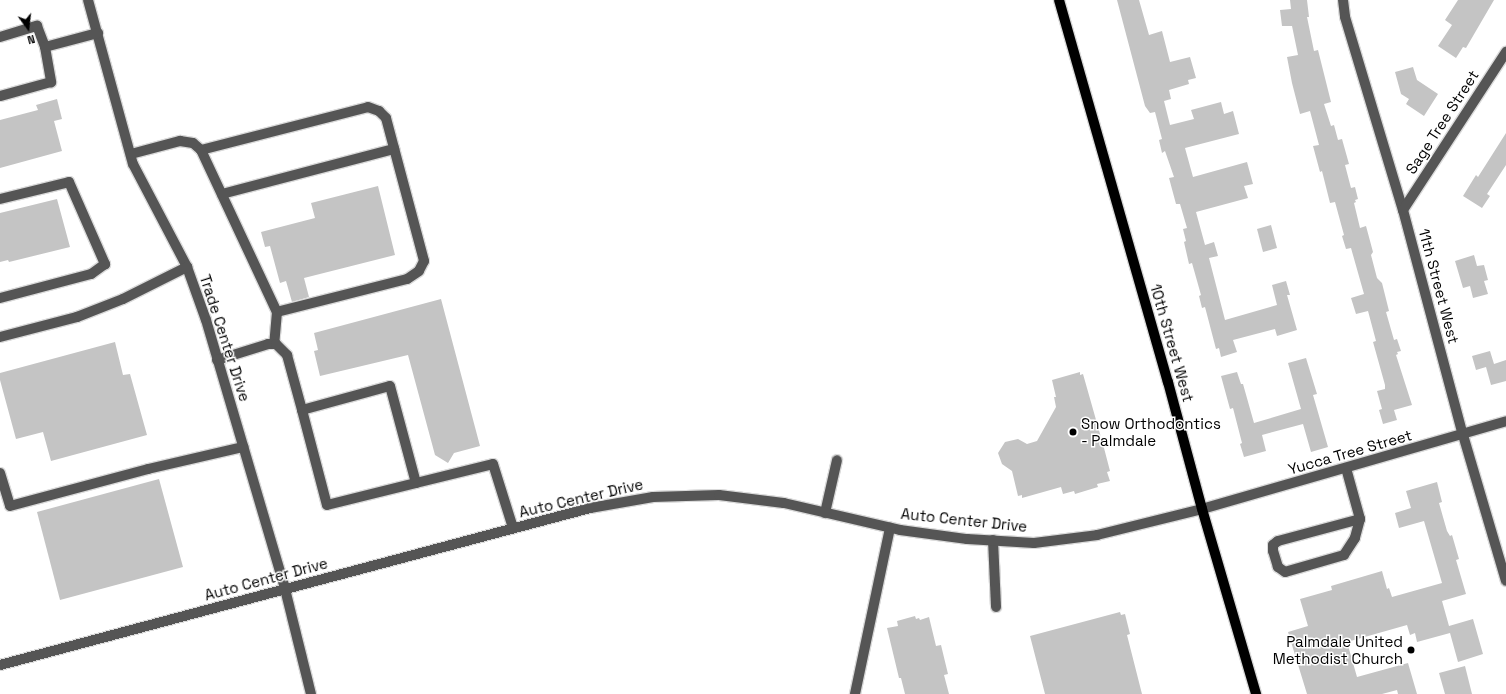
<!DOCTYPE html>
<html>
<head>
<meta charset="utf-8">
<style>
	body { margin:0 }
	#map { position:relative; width:1506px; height:694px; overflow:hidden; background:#fff; font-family:"Space Grotesk",sans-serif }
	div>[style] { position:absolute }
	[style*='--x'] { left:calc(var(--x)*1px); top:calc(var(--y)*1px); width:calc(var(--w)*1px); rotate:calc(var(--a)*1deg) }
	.building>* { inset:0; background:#c4c4c4 }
	.roads { filter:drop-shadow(1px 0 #dbdbdb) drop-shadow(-1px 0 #dbdbdb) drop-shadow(0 1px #dbdbdb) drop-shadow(0 -1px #dbdbdb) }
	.minor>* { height:10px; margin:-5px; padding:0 5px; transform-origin:5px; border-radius:5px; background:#555 }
	.major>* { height:10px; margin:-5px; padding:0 5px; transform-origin:5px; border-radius:5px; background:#000 }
	.dots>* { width:11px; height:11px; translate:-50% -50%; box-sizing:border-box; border:2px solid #fff; border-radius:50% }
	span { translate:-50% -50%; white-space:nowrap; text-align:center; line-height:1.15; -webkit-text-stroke:3px #fff; paint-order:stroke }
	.street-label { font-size:15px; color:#000 }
	.poi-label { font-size:15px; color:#000 }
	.left { translate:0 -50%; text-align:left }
	.right { translate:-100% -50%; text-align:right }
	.north { position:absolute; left:8px; top:8px; width:40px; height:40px; -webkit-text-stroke:3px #fff; paint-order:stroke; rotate:165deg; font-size:11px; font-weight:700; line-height:16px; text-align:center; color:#000 }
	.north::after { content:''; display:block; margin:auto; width:14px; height:18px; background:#000; clip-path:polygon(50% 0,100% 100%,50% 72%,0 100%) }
</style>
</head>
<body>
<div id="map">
	<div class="building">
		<i style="clip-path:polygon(1117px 0,1139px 0,1149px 35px,1162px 31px,1170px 62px,1190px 57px,1196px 78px,1188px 80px,1189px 84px,1169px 90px,1171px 99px,1164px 101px,1170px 125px,1194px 119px,1191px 110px,1221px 102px,1224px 114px,1233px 111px,1239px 134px,1185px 148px,1193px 177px,1247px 162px,1253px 184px,1244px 186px,1248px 198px,1196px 212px,1205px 245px,1214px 242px,1218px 256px,1209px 258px,1225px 320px,1277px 305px,1272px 285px,1286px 281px,1290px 295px,1287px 295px,1297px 330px,1277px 336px,1275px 329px,1233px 340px,1237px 352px,1221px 357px,1219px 348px,1216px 349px,1205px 307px,1202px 308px,1199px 296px,1201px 295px,1192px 263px,1189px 264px,1184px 242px,1186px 241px,1183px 229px,1187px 228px,1180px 204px,1176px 204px,1169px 178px,1174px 177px,1165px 151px,1162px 153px,1159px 140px,1162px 139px,1155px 112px,1150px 113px,1145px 106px)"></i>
		<i style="clip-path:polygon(1290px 0,1307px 0,1309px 17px,1307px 17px,1314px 51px,1318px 50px,1331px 102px,1324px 104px,1331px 126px,1334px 125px,1338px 140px,1342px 139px,1349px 164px,1345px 165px,1351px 188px,1355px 187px,1358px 199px,1355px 200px,1356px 202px,1354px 203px,1360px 228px,1366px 226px,1373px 252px,1371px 255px,1377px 278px,1382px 283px,1389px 311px,1386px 312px,1394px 340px,1397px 339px,1401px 351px,1397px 352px,1398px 354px,1396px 355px,1412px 405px,1394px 410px,1397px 420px,1383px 424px,1379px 410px,1382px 409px,1377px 391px,1385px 389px,1385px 385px,1373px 342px,1376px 341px,1368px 311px,1356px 314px,1351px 298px,1364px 294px,1351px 248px,1346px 249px,1342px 236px,1344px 235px,1335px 202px,1330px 203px,1322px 171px,1320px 172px,1313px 146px,1319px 145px,1310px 111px,1300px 114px,1292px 83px,1287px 57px,1298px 55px,1292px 26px,1282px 26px,1280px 10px,1291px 9px)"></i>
		<i style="clip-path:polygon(1458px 0,1494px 0,1466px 48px,1463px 47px,1456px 58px,1438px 46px,1452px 25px,1445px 20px)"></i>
		<i style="clip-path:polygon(1413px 67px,1417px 80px,1438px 94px,1424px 116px,1406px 104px,1409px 99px,1401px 94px,1395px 72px)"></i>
		<i style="clip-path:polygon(57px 99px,62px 119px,54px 121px,62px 151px,0 168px,0 120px,38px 110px,36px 105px)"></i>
		<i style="clip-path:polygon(1506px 133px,1506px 165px,1487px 194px,1490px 196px,1482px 208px,1463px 196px,1476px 175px,1478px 177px)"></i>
		<i style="clip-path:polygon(378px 186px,395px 255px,304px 278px,309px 297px,292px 302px,286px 281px,280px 283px,270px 246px,265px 247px,261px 232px,315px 218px,311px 203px)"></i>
		<i style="clip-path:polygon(57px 199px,70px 247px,9px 262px,8px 260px,0 262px,0 213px)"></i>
		<i style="clip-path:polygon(1271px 225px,1277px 248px,1263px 252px,1257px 229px)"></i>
		<i style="clip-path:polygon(1474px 255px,1477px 266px,1484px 265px,1488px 280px,1484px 281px,1488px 294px,1473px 298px,1470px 286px,1463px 288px,1455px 261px)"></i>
		<i style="clip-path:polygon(441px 299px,480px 446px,454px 453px,448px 463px,435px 455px,408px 355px,320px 376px,314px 351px,318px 350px,314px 333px)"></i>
		<i style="clip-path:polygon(115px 342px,123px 375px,130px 374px,147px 435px,51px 461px,43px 432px,16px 439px,0 380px,0 373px)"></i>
		<i style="clip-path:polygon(1490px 351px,1494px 364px,1506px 360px,1506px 381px,1491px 385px,1486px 367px,1476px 370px,1472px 356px)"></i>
		<i style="clip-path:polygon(1306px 358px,1317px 394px,1313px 395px,1328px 447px,1311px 452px,1303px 424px,1262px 435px,1266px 451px,1244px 457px,1240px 444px,1242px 443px,1233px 408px,1230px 409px,1221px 376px,1237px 372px,1241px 384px,1243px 384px,1254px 423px,1301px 409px,1288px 363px)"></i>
		<i style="clip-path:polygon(1080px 372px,1080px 375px,1083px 374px,1104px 448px,1110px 471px,1107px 472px,1110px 481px,1097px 484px,1098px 487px,1075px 494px,1074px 491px,1063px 494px,1061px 487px,1022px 498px,1022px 495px,1018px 496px,1012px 471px,1002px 464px,998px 453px,1005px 442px,1018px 439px,1027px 444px,1037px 441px,1056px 407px,1054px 397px,1056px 397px,1052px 380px)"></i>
		<i style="clip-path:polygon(159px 479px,183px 567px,60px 600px,37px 512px)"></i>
		<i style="clip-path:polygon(1437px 482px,1442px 502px,1439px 503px,1447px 531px,1450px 536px,1452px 535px,1459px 559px,1456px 560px,1466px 594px,1442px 601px,1449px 626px,1473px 619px,1483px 654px,1458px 662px,1450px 633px,1417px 642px,1415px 633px,1410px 635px,1407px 625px,1347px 642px,1357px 677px,1408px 663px,1417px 694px,1398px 694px,1397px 690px,1382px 694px,1307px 694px,1288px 632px,1308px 626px,1300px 599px,1332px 590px,1331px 586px,1382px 571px,1387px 589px,1389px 588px,1392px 597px,1442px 583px,1424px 521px,1399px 528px,1395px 513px,1411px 508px,1406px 491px)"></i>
		<i style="clip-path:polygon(1120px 612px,1121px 615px,1125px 614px,1130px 634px,1127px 635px,1142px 694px,1045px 694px,1030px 636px)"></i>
		<i style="clip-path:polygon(915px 616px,916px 619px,919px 618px,920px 620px,929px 617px,936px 646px,941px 645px,948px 674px,944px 675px,949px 694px,905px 694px,901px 678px,899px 678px,887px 628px,898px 626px,897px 621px)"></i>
		<i style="clip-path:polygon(1465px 666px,1472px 694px,1445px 694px,1439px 673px)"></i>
	</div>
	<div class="roads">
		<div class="minor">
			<i style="--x:88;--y:0;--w:170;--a:74.7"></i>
			<i style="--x:133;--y:164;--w:116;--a:62.3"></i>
			<i style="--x:187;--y:267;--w:56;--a:70.3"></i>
			<i style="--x:206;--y:320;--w:280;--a:73.6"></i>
			<i style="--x:285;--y:589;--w:108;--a:76.1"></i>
			<i style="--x:1343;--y:0;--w:17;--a:83"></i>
			<i style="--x:1345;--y:17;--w:202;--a:73.3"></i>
			<i style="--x:1403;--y:210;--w:233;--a:75.1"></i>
			<i style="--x:1463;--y:435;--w:152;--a:73.6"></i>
			<i style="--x:0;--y:37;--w:39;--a:-17"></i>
			<i style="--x:37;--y:26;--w:22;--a:69"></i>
			<i style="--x:45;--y:47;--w:36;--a:80"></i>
			<i style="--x:51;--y:82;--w:53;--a:164.6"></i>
			<i style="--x:45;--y:47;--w:55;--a:-14.8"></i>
			<i style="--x:201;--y:150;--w:172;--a:-14.4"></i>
			<i style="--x:368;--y:107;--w:12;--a:20"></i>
			<i style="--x:379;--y:111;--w:10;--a:45"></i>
			<i style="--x:386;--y:118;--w:148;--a:75.1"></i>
			<i style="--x:424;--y:261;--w:11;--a:117"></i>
			<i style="--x:419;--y:271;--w:14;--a:146"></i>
			<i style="--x:407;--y:279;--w:134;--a:165.8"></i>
			<i style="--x:131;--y:154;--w:51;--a:-14.9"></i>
			<i style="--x:180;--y:141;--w:13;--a:9"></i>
			<i style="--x:193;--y:143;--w:11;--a:41"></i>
			<i style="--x:201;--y:150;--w:179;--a:64.9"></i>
			<i style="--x:277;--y:312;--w:32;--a:95"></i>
			<i style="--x:222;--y:194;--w:178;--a:-14.7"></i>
			<i style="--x:0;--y:199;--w:71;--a:-13.8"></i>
			<i style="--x:69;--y:182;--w:90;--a:66.3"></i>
			<i style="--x:105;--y:264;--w:17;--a:144"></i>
			<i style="--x:91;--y:274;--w:94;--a:165.2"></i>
			<i style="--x:1403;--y:210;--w:189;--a:-56.9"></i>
			<i style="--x:0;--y:337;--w:80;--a:-14.6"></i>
			<i style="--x:77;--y:317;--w:49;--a:-21.4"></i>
			<i style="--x:123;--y:299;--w:72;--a:-26.6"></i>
			<i style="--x:217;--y:360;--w:53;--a:-17.4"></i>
			<i style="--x:268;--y:344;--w:8;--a:0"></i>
			<i style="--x:276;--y:344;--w:16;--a:45"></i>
			<i style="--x:287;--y:355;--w:57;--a:74.7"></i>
			<i style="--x:302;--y:410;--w:91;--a:-15.3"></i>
			<i style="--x:390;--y:386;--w:100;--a:75"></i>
			<i style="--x:416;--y:483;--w:79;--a:-13.9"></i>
			<i style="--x:493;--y:464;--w:67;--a:72.6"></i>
			<i style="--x:302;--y:410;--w:98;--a:75.3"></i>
			<i style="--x:327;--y:505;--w:92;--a:-13.9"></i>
			<i style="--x:1346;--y:468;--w:53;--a:74.6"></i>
			<i style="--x:1360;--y:519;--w:20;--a:105"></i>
			<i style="--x:1355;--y:538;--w:20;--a:123"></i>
			<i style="--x:1344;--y:555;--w:61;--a:163.9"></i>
			<i style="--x:1285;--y:572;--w:9;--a:-144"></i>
			<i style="--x:1278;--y:567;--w:17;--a:-107"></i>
			<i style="--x:1273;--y:551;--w:6;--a:-90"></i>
			<i style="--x:1273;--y:545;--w:6;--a:-39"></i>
			<i style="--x:1278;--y:541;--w:85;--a:-15"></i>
			<i style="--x:0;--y:473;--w:34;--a:73"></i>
			<i style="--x:10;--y:506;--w:143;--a:-15"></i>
			<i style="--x:148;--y:469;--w:98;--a:-13"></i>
			<i style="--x:825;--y:513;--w:54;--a:-77.2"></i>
			<i style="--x:993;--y:540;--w:67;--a:87.4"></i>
			<i style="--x:0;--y:665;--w:611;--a:-14.9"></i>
			<i style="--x:590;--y:508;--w:64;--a:-9.9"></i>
			<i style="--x:653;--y:497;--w:66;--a:-1.7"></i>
			<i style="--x:719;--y:495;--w:65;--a:7"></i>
			<i style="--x:784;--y:503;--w:119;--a:13.1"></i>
			<i style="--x:900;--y:530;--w:68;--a:7.7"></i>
			<i style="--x:967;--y:539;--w:67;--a:3.4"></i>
			<i style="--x:1034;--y:543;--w:64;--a:-7.2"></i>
			<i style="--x:1097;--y:535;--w:108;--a:-13.9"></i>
			<i style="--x:1202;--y:509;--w:316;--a:-16.1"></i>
			<i style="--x:855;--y:694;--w:170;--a:-78.1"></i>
		</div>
		<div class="major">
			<i style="--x:1059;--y:0;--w:397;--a:74.1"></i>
			<i style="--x:1168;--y:382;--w:131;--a:75"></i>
			<i style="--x:1202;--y:509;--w:193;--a:73.7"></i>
		</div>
	</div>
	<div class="dots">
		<i style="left:1073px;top:432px;background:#000"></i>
		<i style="left:1411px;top:650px;background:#000"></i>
	</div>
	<div class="street-label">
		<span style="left:1442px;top:122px;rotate:-57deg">Sage Tree Street</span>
		<span style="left:1439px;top:286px;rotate:75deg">11th Street West</span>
		<span style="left:225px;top:338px;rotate:72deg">Trade Center Drive</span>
		<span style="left:1172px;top:343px;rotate:74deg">10th Street West</span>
		<span style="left:1350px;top:452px;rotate:-16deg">Yucca Tree Street</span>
		<span style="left:581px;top:498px;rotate:-13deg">Auto Center Drive</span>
		<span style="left:964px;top:520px;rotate:6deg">Auto Center Drive</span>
		<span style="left:266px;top:579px;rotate:-15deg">Auto Center Drive</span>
	</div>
	<div class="poi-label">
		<span class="left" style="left:1081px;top:432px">Snow Orthodontics<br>- Palmdale</span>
		<span class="right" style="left:1403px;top:650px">Palmdale United<br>Methodist Church</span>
	</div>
	<div class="north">N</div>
</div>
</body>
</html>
